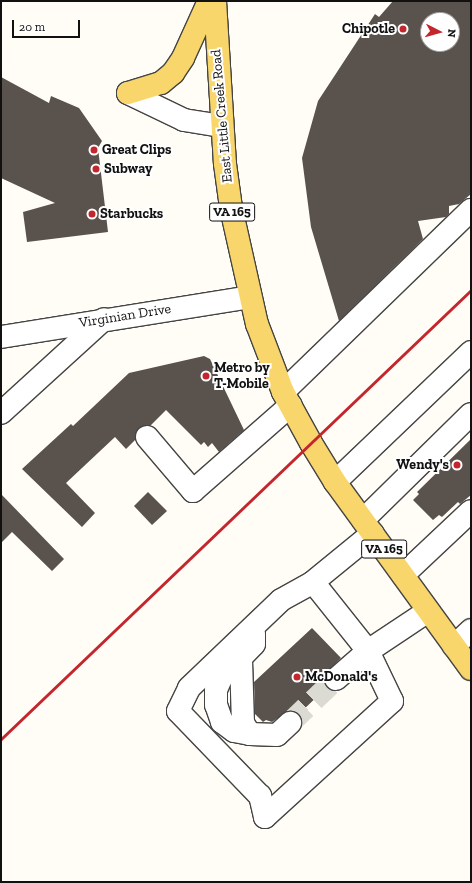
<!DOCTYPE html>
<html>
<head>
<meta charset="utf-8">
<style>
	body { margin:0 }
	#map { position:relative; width:472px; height:883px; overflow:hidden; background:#fffdf5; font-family:"Zilla Slab",serif }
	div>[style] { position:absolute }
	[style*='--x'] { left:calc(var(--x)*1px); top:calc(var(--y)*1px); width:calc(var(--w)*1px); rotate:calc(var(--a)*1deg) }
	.building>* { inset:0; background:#5a524d }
	.minor-tunnel>* { height:22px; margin-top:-11px; transform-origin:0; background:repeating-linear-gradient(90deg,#dbdad3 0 22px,transparent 0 33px) }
	.roads { filter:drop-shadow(1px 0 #444) drop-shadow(-1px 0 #444) drop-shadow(0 1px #444) drop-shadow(0 -1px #444) }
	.minor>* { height:22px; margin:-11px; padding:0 11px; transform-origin:11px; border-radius:11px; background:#fff }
	.major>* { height:22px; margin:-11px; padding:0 11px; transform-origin:11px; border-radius:11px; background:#f9d66b }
	.rail>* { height:3px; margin:-1.5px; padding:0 1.5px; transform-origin:1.5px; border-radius:1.5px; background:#c4262e }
	.dots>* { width:11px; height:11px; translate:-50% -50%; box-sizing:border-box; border:2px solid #fff; border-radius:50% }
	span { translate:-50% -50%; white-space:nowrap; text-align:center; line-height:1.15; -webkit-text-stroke:4px #fff; paint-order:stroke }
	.shield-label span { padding:1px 3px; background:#fff; border:1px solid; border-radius:3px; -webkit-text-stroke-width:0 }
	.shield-label { font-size:13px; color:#111; font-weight:700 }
	.poi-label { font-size:14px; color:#111; font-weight:700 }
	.right { translate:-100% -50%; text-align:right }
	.left { translate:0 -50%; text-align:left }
	.street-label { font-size:14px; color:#111 }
	.frame { position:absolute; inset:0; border:2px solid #111; pointer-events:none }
	.north { position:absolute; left:420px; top:12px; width:40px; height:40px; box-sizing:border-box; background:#fff; border:1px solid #a0a0a0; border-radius:50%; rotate:96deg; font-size:11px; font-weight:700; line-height:16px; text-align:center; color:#111 }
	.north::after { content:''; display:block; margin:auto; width:14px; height:18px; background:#c4262e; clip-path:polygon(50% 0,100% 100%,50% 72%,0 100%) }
	.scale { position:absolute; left:12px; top:20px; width:68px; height:18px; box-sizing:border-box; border:2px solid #111; border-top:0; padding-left:5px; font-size:12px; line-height:14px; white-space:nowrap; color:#111; -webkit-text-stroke:3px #fff; paint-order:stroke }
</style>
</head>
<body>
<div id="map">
	<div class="building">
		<i style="clip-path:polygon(evenodd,393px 1px,471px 1px,471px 194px,459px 204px,449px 206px,449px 214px,446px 217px,418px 221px,423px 239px,339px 321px,311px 227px,302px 158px,318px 101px,375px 14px,379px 17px,393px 1px,428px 20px,452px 20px,452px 44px,428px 44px,428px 20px)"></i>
		<i style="clip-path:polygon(1px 77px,49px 103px,51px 96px,79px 108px,102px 141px,98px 148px,108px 232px,27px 242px,23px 212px,55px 203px,1px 178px)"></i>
		<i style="clip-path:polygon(204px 356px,210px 359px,244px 430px,219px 452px,212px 443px,208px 447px,204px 442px,201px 445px,166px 410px,151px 425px,139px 428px,135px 440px,126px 449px,115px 437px,66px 483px,95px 513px,82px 527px,22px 469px,71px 424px,73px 426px,129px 373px)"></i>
		<i style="clip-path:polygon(471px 439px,471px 495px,460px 504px,458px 502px,442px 517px,439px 515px,433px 520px,413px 500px,419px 494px,417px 492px)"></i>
		<i style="clip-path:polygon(148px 492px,167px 511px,152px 525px,134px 506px)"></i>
		<i style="clip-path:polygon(1px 494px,64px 559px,52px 571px,12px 532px,1px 543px)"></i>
		<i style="clip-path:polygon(312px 628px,341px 658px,324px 675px,327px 687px,299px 714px,288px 711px,272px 722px,266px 720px,263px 722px,255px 714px,254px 682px)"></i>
	</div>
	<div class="minor-tunnel">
		<i style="--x:290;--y:723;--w:64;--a:-43.7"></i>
	</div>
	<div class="roads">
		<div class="minor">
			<i style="--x:128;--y:93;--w:62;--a:25.7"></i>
			<i style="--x:184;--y:120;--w:37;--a:9"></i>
			<i style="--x:1;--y:337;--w:252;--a:-9.1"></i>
			<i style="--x:283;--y:392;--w:262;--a:-44.1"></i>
			<i style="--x:1;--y:413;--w:139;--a:-42.4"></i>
			<i style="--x:147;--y:437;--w:71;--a:49.6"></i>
			<i style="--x:193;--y:491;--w:130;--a:-41.3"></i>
			<i style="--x:335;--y:482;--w:188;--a:-43.7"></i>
			<i style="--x:363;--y:520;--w:151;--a:-44.5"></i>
			<i style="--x:403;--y:575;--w:93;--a:-43.3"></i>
			<i style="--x:454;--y:646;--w:23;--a:-43"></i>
			<i style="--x:241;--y:660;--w:63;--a:88.2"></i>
			<i style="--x:243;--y:723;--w:13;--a:58"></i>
			<i style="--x:250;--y:734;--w:27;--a:2"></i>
			<i style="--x:277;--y:735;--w:18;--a:-43"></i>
			<i style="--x:336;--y:679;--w:43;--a:-41.2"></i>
			<i style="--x:368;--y:651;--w:72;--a:-33.7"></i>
			<i style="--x:250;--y:734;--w:16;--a:-169"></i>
			<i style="--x:234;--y:731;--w:15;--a:-143"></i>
			<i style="--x:222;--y:722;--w:18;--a:-109"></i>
			<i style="--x:216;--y:705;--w:15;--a:-90"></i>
			<i style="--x:216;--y:690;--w:13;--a:-67"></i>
			<i style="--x:221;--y:678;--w:47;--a:-45.9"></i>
			<i style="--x:254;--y:644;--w:10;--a:-90"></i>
			<i style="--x:265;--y:817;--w:22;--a:-103"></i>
			<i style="--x:260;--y:796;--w:118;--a:-134"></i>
			<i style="--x:178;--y:711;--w:25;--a:-64"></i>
			<i style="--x:189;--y:688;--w:127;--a:-43.7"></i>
			<i style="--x:281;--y:600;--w:37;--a:-29"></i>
			<i style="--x:313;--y:582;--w:77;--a:-39.2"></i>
			<i style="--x:265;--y:817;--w:172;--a:-42.4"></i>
			<i style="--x:392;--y:701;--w:55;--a:-115.6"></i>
			<i style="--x:368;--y:651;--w:88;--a:-128.6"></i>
		</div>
		<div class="major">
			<i style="--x:215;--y:1;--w:163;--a:86.5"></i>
			<i style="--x:225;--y:164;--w:44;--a:82.2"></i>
			<i style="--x:231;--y:208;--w:119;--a:77.4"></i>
			<i style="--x:257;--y:324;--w:73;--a:69.1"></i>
			<i style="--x:283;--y:392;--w:58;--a:61.2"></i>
			<i style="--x:311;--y:443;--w:46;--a:58.4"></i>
			<i style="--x:335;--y:482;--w:231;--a:54"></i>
			<i style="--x:128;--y:93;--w:34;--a:-17"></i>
			<i style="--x:161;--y:83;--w:16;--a:-40"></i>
			<i style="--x:173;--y:73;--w:18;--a:-56"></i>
			<i style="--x:183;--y:58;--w:63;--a:-65.5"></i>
		</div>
	</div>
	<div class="rail">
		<i style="--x:1;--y:739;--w:650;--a:-43.69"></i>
	</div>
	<div class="dots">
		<i style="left:403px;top:29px;background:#c4262e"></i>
		<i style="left:94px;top:150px;background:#c4262e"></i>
		<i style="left:96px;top:169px;background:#c4262e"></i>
		<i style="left:92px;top:214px;background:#c4262e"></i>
		<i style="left:206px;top:376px;background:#c4262e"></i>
		<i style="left:457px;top:465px;background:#c4262e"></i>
		<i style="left:297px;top:677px;background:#c4262e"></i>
	</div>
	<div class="shield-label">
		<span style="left:232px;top:212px">VA 165</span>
		<span style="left:384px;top:549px">VA 165</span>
	</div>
	<div class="poi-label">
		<span class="right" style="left:395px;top:29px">Chipotle</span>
		<span class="left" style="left:102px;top:150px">Great Clips</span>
		<span class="left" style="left:104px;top:169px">Subway</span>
		<span class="left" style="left:100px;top:214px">Starbucks</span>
		<span class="left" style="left:214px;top:376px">Metro by<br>T-Mobile</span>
		<span class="right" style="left:449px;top:465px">Wendy's</span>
		<span class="left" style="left:305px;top:677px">McDonald's</span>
	</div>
	<div class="street-label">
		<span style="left:222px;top:116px;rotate:-95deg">East Little Creek Road</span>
		<span style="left:125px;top:316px;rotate:-9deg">Virginian Drive</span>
	</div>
	<div class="frame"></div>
	<div class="north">N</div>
	<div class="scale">20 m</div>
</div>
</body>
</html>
